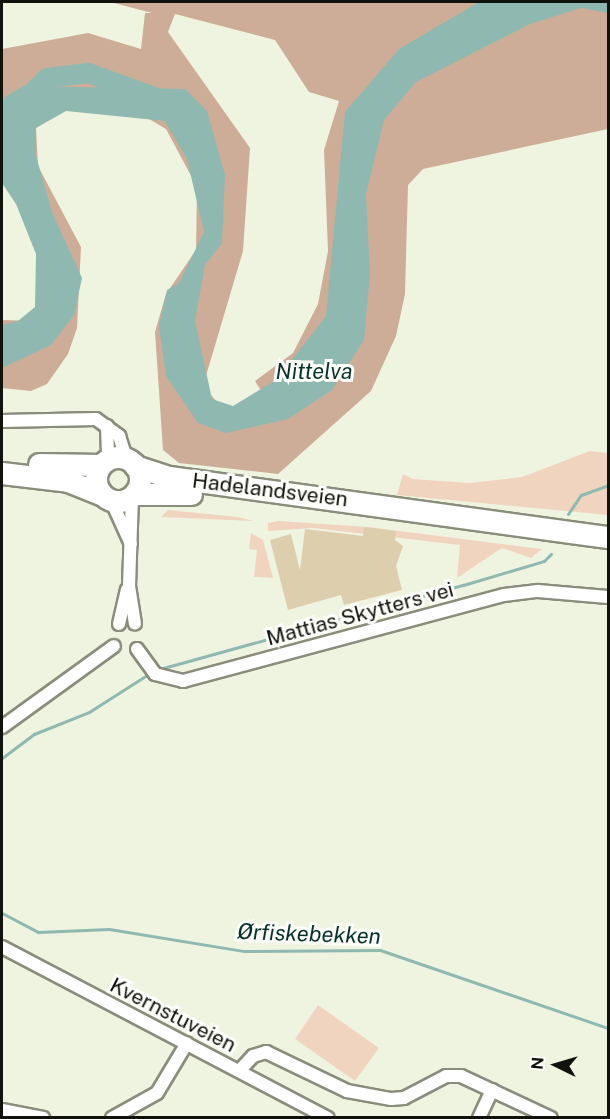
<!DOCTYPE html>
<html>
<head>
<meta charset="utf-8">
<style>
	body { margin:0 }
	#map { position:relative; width:610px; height:1119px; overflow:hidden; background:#eff4e1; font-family:"Public Sans",sans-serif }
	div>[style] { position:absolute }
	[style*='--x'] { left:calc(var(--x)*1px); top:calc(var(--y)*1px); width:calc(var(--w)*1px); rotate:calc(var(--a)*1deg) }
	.green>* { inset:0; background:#f1d4c0 }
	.forest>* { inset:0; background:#cdad98 }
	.water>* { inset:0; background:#8fb9b0 }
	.stream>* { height:3px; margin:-1.5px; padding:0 1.5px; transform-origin:1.5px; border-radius:1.5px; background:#8fb9b0 }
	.river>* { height:20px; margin:-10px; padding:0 10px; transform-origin:10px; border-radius:10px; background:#8fb9b0 }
	.building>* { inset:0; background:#ddcead }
	.roads { filter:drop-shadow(2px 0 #8a8d7c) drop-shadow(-2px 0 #8a8d7c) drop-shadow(0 2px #8a8d7c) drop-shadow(0 -2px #8a8d7c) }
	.minor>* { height:12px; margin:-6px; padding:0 6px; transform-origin:6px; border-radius:6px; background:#fff }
	.trunk>* { height:21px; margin:-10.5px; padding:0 10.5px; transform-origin:10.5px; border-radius:10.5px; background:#fff }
	.trunk>.ring { margin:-10.5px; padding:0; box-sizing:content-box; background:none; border:21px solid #fff; border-radius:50% }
	span { translate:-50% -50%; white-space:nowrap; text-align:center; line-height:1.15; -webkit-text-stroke:6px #fefffb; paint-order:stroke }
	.street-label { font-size:21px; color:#11120c }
	.water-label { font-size:22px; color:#063029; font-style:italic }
	.frame { position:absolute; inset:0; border:3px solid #11120c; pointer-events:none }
	.north { position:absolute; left:526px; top:1035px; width:60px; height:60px; -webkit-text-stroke:4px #fefffb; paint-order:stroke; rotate:275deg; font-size:16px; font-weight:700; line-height:24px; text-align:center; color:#11120c }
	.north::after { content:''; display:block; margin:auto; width:21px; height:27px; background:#11120c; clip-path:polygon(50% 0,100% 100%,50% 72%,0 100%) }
</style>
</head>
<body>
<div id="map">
	<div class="green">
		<i style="clip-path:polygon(590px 451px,608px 453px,608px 515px,397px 495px,403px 474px,413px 479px,470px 483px,522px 477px)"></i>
		<i style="clip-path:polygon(168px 510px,238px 517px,253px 521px,161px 517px)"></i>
		<i style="clip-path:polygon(279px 521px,368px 527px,542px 549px,531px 558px,502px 548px,457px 578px,460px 545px,313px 528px,268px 531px,268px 523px)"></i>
		<i style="clip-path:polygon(251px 533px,263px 540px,273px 578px,254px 577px,257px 550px,249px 549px)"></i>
		<i style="clip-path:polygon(318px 1005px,379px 1048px,355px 1081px,295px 1039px)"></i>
	</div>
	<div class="forest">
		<i style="clip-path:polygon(evenodd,110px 2px,608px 2px,608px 129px,423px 169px,408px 185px,405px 294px,396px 336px,371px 391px,278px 474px,179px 463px,163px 450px,155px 332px,166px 294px,196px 250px,197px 187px,166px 129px,144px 116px,67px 104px,36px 128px,38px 166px,81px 247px,77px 328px,68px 354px,47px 384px,31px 391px,2px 388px,2px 320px,40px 321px,58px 269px,2px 147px,2px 49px,88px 33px,141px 49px,145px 13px,152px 13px,110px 2px,175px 14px,275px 40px,309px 92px,339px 101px,324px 150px,328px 251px,318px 304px,293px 353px,255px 381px,273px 410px,233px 420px,203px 386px,243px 251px,250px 148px,168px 32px,175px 14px)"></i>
	</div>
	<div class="water">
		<i style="clip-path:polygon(479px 2px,608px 2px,608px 13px,581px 8px,530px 24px,416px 82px,384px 120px,366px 194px,370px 273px,364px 340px,332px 390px,288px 419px,226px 433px,198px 423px,166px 376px,159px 326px,167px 290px,179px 283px,204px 232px,187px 159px,165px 121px,66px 111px,36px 128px,36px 156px,52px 212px,82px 278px,74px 315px,51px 345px,2px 368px,2px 325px,18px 321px,35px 307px,36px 254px,16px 204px,2px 183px,2px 104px,5px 97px,23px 86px,185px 89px,207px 111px,225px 175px,222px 243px,205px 265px,195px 321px,212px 399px,233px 406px,276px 380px,326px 316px,345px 112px,399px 49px)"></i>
	</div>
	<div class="stream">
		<i style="--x:568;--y:514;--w:23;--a:-56"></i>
		<i style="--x:581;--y:495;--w:29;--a:-20"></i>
		<i style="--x:156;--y:670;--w:319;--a:-15.5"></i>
		<i style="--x:463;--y:585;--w:84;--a:-16.5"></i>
		<i style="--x:544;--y:561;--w:10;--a:-45"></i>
		<i style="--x:2;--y:758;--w:40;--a:-37"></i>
		<i style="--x:34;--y:734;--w:59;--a:-21.8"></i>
		<i style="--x:89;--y:712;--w:72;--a:-32.6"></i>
		<i style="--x:2;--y:913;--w:41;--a:27.8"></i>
		<i style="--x:38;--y:932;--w:71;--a:-2.4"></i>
		<i style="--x:109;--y:929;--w:137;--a:9.3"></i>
		<i style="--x:244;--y:951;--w:136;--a:-0.4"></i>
		<i style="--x:380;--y:950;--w:241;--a:18.9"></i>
	</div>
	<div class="river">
		<i style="--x:20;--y:105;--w:38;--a:-45"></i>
		<i style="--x:47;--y:78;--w:41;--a:-7"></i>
		<i style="--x:88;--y:73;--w:80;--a:19.8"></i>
	</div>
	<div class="building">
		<i style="clip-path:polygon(364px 527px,396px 531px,395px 540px,403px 546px,396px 566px,402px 590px,344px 605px,341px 595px,288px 610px,270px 540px,291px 534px,300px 570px,305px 529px,363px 536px)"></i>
	</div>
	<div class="roads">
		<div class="minor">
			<i style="--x:2;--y:421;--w:94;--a:-1.2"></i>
			<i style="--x:96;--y:419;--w:29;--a:36"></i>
			<i style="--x:119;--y:436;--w:25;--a:72"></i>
			<i style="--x:107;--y:426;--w:34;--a:88"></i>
			<i style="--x:132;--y:496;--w:90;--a:91.9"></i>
			<i style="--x:129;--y:586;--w:38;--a:81"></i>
			<i style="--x:111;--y:500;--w:48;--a:65.6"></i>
			<i style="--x:119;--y:624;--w:35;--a:-77"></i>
			<i style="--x:137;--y:649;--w:31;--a:54"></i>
			<i style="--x:155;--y:674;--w:29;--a:14"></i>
			<i style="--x:183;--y:681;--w:332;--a:-15"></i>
			<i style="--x:504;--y:595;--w:34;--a:-7"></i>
			<i style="--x:538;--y:591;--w:70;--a:4.9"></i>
			<i style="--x:2;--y:727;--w:138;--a:-35.9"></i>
			<i style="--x:2;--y:947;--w:368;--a:27.7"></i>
			<i style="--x:240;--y:1070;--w:19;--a:-47"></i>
			<i style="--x:253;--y:1056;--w:14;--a:-17"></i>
			<i style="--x:266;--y:1052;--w:90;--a:25.7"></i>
			<i style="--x:347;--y:1091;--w:45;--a:10.3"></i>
			<i style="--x:391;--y:1099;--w:13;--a:-4"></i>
			<i style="--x:404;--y:1098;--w:47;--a:-27.6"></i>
			<i style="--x:446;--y:1076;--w:15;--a:0"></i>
			<i style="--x:461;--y:1076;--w:99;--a:25"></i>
			<i style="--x:2;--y:1110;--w:42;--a:11"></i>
			<i style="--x:112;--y:1118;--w:51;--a:-29.1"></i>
			<i style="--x:157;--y:1093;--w:58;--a:-59"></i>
			<i style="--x:479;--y:1118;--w:31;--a:-65"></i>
		</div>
		<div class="trunk">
			<i class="ring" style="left:96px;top:457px;width:23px;height:23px"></i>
			<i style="--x:39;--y:464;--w:62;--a:0.9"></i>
			<i style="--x:135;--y:466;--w:36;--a:18"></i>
			<i style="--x:169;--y:477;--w:443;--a:7.8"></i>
			<i style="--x:2;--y:473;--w:66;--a:6.9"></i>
			<i style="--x:68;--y:481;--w:37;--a:22"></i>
			<i style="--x:135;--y:494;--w:56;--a:0"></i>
		</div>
	</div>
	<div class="street-label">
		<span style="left:270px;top:490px;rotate:7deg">Hadelandsveien</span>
		<span style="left:360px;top:614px;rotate:-15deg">Mattias Skytters vei</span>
		<span style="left:173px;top:1015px;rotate:27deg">Kvernstuveien</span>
	</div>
	<div class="water-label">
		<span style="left:314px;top:372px">Nittelva</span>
		<span style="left:309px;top:934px;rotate:2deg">Ørfiskebekken</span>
	</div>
	<div class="frame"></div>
	<div class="north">N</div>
</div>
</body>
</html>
